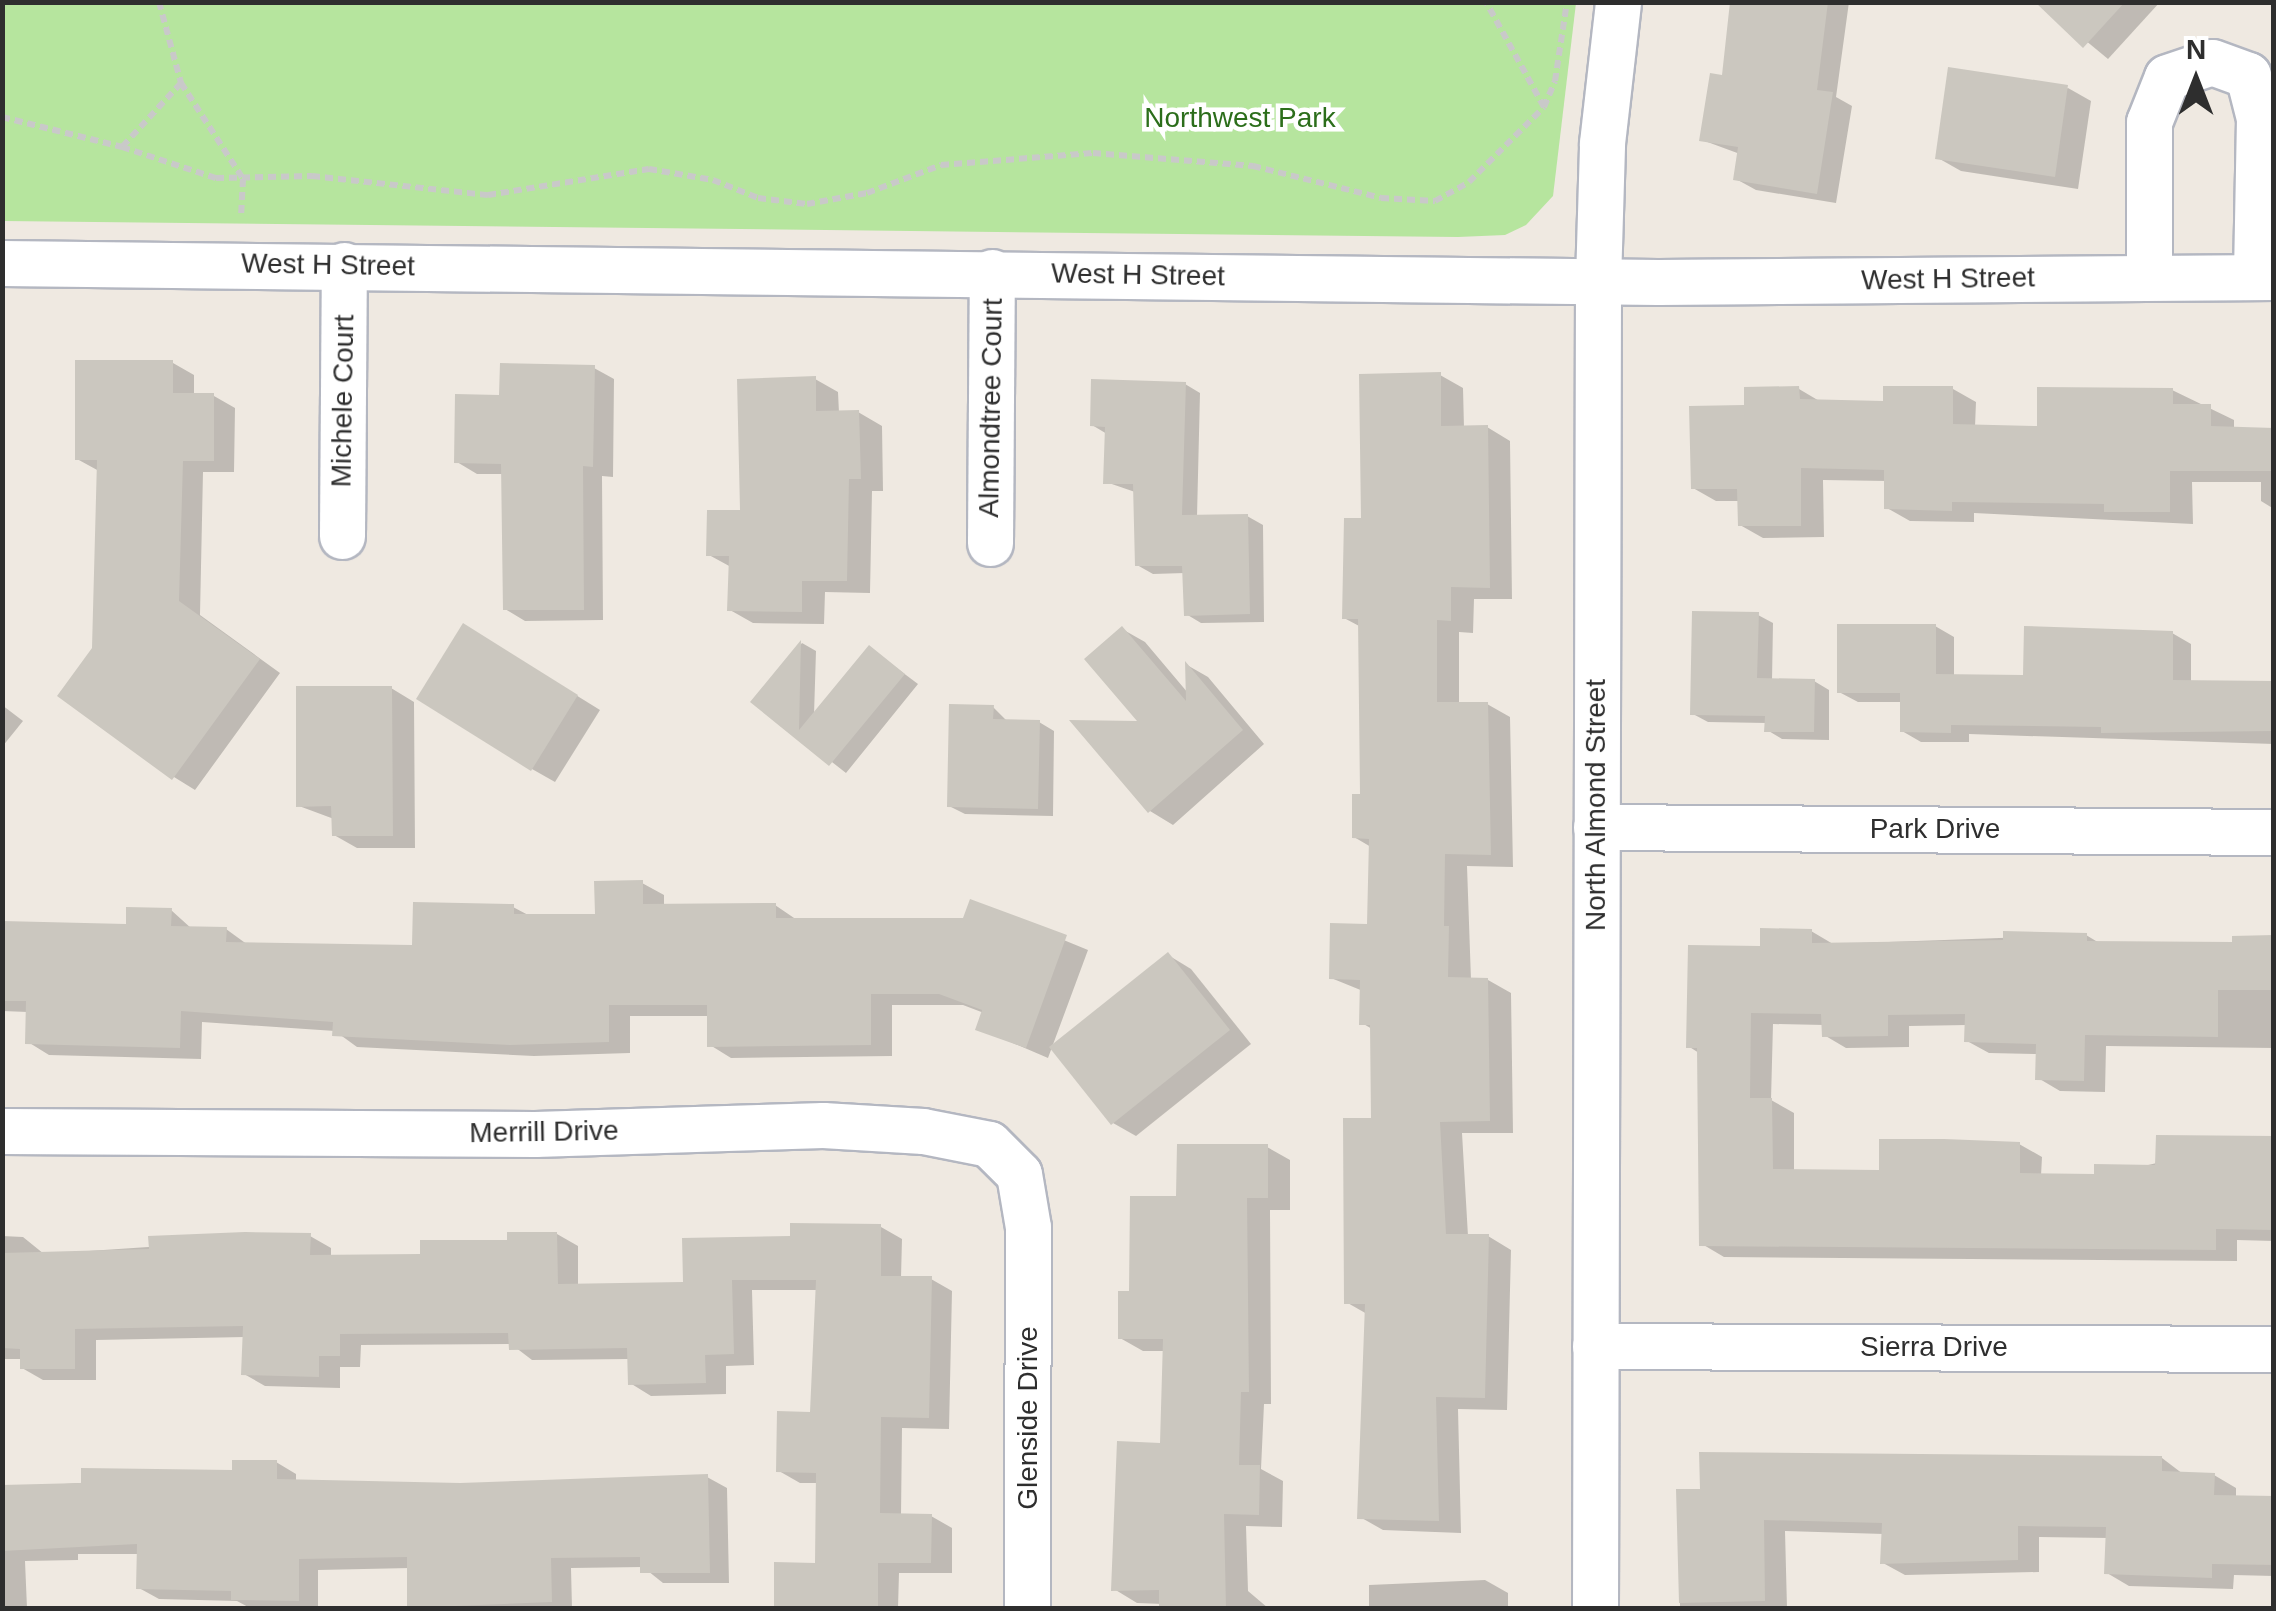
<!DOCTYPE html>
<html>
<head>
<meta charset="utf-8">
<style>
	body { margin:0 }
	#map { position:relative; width:2276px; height:1611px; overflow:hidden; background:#efe9e1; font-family:Helvetica,sans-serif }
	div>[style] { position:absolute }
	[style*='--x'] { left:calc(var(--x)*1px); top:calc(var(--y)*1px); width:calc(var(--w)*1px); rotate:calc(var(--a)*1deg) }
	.green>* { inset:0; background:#b6e59e }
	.shadow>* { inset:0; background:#0003 }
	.building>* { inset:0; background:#cbc7bf }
	.path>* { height:6px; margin-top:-3px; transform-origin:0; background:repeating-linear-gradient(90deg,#c9c9c9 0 8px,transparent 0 13px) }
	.roads { filter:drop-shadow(2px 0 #b4b7c1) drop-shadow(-2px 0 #b4b7c1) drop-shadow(0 2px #b4b7c1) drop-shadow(0 -2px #b4b7c1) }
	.minor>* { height:45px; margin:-22.5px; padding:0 22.5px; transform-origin:22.5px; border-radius:22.5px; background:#fff }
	span { translate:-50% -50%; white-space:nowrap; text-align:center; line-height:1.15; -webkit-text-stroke:9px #fff; paint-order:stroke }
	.park-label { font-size:28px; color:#2c6e1b }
	.street-label { font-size:28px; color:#2e2e2e }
	.frame { position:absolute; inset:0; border:5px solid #2e2e2e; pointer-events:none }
	.north { position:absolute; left:2146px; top:30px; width:100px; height:100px; -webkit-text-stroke:8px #fff; paint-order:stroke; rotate:0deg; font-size:28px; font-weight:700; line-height:40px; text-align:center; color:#2e2e2e }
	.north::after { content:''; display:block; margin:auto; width:35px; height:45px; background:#2e2e2e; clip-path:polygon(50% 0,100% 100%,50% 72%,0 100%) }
</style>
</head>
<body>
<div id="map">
	<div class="green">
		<i style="clip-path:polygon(3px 2px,1576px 2px,1576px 3px,1553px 196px,1526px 225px,1505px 235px,1458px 237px,3px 221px)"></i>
	</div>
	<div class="shadow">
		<i style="clip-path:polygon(1733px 2px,1849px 2px,1836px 97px,1852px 106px,1836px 203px,1756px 190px,1736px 179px,1740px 154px,1702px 140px,1724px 77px)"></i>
		<i style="clip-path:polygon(2039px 2px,2160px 2px,2108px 59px)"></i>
		<i style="clip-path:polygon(2068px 88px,2091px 101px,2078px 189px,1961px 171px,1938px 158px)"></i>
		<i style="clip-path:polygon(173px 363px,194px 375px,194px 396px,214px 396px,235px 408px,234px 472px,203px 472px,200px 615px,280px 673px,195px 790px,174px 777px,95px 649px,99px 471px,77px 459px)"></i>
		<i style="clip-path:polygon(594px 368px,614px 379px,613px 477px,602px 476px,603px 620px,525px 621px,505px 609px,504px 474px,477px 474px,457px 462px,502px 398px)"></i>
		<i style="clip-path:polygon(1440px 375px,1463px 388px,1464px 428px,1487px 427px,1510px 441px,1512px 599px,1474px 599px,1473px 633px,1459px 632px,1459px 705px,1487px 704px,1510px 717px,1513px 867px,1467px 866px,1471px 980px,1488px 980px,1511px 993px,1513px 1133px,1462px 1133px,1468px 1236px,1488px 1236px,1511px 1250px,1507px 1410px,1458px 1409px,1461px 1533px,1383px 1530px,1360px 1517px,1367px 1314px,1346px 1302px,1374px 1121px,1372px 1029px,1362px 1023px,1363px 991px,1331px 978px,1370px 927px,1371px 847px,1354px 837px,1362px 796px,1361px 627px,1344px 618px,1364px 521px)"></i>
		<i style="clip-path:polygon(815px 379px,838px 392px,839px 413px,858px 412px,882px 426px,883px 491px,872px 491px,870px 593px,825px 592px,824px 624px,753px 623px,730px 610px,731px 567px,709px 555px,743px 513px)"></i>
		<i style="clip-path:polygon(1185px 384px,1200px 393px,1197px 517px,1247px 516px,1263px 525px,1264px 622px,1201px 623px,1186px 614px,1185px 573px,1153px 574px,1137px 565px,1135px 492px,1106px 482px,1107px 434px,1092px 425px)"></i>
		<i style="clip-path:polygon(1799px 389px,1821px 402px,1885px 403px,1953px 389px,1976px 402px,1975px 427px,2039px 428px,2172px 390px,2234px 420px,2234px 429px,2274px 430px,2274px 509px,2261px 501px,2261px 482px,2192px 482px,2193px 524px,1974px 513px,1974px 522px,1910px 521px,1887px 508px,1887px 481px,1823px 480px,1824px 537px,1763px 538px,1740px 525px,1740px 501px,1716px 501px,1693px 488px,1747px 408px)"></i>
		<i style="clip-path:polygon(1758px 615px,1773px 623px,1772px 681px,1814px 681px,1829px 690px,1829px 740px,1782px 739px,1767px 730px,1767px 723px,1708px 722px,1693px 714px)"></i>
		<i style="clip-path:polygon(1935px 626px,1954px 637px,1954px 676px,2026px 677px,2172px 633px,2191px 644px,2191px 682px,2274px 681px,2274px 744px,1969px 734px,1969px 742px,1921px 742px,1902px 731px,1902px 702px,1858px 702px,1839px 692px)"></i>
		<i style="clip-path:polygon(1122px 629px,1145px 642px,1188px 693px,1187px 665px,1208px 677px,1264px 744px,1173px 825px,1150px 811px,1074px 723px,1143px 724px)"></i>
		<i style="clip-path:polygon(487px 640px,600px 710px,555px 782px,532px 769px)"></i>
		<i style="clip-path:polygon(802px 643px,816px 651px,814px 715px,870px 648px,918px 684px,846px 773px,754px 701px)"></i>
		<i style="clip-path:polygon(391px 688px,414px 702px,415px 848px,357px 848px,334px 835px,334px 819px,299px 806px)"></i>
		<i style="clip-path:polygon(2px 705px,23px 721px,2px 747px)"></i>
		<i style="clip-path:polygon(993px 707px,1008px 722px,1039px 722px,1054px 731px,1053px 816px,965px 814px,949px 806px)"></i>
		<i style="clip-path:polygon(642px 883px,664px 895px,664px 906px,775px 905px,797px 920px,965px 920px,971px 902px,1088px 950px,1048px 1058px,978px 1028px,984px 1013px,963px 1005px,892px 1005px,892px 1056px,731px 1058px,710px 1045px,710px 1016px,630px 1016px,630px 1053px,534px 1056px,357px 1047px,335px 1031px,202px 1022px,201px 1059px,49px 1055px,28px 1042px,28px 1012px,2px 1011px,2px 924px,129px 927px,171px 910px,192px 929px,226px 929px,248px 945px,415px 948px,513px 907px,530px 916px,598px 916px)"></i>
		<i style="clip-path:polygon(1811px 931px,1833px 944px,2086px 935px,2101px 944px,2234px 945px,2274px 938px,2274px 1048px,2106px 1046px,2105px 1092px,2060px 1091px,2038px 1078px,2038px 1054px,1989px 1053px,1967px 1041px,1967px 1025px,1909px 1026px,1909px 1047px,1846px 1048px,1824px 1035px,1824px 1025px,1773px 1024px,1771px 1100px,1794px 1113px,1794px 1172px,1882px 1173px,2019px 1144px,2042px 1157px,2041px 1176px,2096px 1177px,2274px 1136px,2274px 1241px,2237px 1240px,2237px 1261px,1724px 1257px,1702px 1244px,1699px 1053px,1688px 1046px,1763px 949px)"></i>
		<i style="clip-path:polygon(1168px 955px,1191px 969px,1251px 1044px,1136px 1136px,1113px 1123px)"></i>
		<i style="clip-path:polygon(1267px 1147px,1290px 1160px,1290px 1210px,1270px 1210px,1271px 1404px,1264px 1404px,1261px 1469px,1283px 1481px,1282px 1527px,1246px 1526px,1248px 1591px,1268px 1608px,1137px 1603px,1114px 1589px,1162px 1446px,1166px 1351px,1143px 1351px,1120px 1338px,1131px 1293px,1179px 1199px)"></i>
		<i style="clip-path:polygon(881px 1227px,902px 1239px,901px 1278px,931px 1279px,952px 1291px,949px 1429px,902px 1428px,901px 1516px,931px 1516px,952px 1528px,952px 1573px,899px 1573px,898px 1608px,776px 1608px,777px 1565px,818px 1566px,819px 1483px,800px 1483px,779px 1471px,812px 1414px,818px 1290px,752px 1290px,754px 1365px,726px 1366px,726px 1394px,651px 1396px,630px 1383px,630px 1359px,532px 1360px,511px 1344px,361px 1345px,360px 1367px,340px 1367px,340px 1388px,265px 1386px,244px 1374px,245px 1337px,96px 1340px,96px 1380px,43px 1380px,22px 1368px,22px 1359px,2px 1359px,2px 1236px,23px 1237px,44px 1254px,310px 1236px,331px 1248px,331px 1257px,423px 1256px,557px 1234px,578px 1246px,578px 1286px,685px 1284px,793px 1239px)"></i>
		<i style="clip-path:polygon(2162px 1458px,2183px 1474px,2214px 1475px,2236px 1488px,2236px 1497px,2274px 1498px,2274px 1576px,2234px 1575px,2233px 1589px,2129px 1586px,2107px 1573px,2108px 1538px,2039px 1537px,2039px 1572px,1905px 1575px,1883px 1563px,1884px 1534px,1785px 1531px,1787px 1608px,1680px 1608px,1679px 1492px)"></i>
		<i style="clip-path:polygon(276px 1462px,296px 1474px,296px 1482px,460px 1486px,707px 1477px,727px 1488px,729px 1583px,663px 1583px,643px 1567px,571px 1568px,572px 1608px,409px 1608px,410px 1568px,318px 1570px,318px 1608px,250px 1608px,237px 1601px,159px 1599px,139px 1588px,139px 1554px,78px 1554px,78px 1560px,25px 1561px,27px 1608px,2px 1608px,2px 1488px,235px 1473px)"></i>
		<i style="clip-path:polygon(1485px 1580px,1508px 1593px,1508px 1608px,1369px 1608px,1369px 1585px)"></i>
	</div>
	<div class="building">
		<i style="clip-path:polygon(1730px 2px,1828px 2px,1817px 90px,1833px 92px,1817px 194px,1733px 180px,1738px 147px,1699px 141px,1710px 73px,1722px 75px)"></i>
		<i style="clip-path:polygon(2035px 2px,2125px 2px,2083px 48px)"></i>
		<i style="clip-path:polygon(1948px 67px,2068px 85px,2055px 177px,1935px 159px)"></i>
		<i style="clip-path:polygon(75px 360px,173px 360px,173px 393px,214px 393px,214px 461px,183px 461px,179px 601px,260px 659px,172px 780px,57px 696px,92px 648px,97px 460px,75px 460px)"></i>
		<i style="clip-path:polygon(500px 363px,595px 365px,593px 467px,583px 466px,584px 610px,503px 610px,501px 464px,454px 463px,455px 394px,499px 395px)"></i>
		<i style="clip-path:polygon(1441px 372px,1441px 426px,1488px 425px,1490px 588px,1451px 587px,1451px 621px,1437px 620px,1437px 702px,1488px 702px,1491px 855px,1445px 854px,1444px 926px,1449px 926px,1448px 977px,1488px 978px,1490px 1121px,1440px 1122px,1446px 1234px,1489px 1234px,1485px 1398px,1436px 1397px,1439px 1521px,1357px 1519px,1365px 1304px,1344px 1304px,1343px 1118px,1371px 1118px,1370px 1025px,1359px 1025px,1360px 980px,1329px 979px,1330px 923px,1367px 924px,1369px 839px,1352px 838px,1352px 794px,1360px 794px,1358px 619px,1342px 619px,1344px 518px,1361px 518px,1359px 374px)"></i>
		<i style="clip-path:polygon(816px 376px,816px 411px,859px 410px,861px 479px,849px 479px,847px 581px,802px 581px,802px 612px,727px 611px,729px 556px,706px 556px,707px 510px,740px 510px,737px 379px)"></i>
		<i style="clip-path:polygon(1091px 379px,1186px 382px,1182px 515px,1248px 514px,1250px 614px,1184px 616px,1182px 566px,1135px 566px,1133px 484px,1103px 484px,1105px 427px,1090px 426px)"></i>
		<i style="clip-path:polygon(1799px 386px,1800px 399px,1883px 401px,1883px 386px,1953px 386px,1953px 424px,2037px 426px,2037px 387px,2173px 388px,2173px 404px,2211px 404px,2211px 426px,2274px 428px,2274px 471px,2170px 471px,2170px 512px,2104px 512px,2104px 504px,1952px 502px,1952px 511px,1884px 509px,1884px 470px,1801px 468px,1801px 526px,1738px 526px,1737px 489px,1691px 489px,1689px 406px,1744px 405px,1744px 387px)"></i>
		<i style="clip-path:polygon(1692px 611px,1759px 612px,1757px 678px,1815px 679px,1814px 732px,1764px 732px,1765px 716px,1690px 715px)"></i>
		<i style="clip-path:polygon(463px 623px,578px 695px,531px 771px,416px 699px)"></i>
		<i style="clip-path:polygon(1837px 624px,1936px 624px,1936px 674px,2023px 675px,2024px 626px,2173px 631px,2173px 680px,2274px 681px,2274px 731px,2101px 733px,2101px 727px,1951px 725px,1951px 733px,1900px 732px,1900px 693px,1837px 693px)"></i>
		<i style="clip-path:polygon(1122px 626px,1186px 701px,1185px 661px,1243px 730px,1148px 813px,1069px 720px,1137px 721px,1084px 659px)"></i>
		<i style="clip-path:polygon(801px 640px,799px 730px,869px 645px,905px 674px,829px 766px,750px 702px)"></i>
		<i style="clip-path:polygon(296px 686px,392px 686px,393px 836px,332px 836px,331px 806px,296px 807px)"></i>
		<i style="clip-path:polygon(949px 704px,994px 705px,993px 719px,1040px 720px,1038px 809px,947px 807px)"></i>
		<i style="clip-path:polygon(643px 880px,643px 904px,776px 903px,776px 918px,963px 918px,970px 899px,1067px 935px,1026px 1048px,975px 1030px,982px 1010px,939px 994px,871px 994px,871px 1045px,707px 1047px,707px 1005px,609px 1005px,609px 1042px,510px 1045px,332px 1036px,333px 1022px,181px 1011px,180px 1048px,25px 1044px,26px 1001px,2px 1001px,2px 921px,126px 924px,126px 907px,172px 908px,171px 926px,227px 927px,226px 942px,412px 945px,413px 902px,514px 904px,514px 914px,595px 914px,594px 881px)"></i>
		<i style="clip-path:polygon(1760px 928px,1812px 929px,1812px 943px,2003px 940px,2003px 931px,2087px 933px,2087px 941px,2232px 942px,2232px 936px,2274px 935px,2274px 990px,2218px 990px,2218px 1037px,2085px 1035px,2084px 1081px,2035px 1080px,2036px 1044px,1964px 1042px,1965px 1014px,1888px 1015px,1888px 1036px,1822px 1037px,1821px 1014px,1751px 1013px,1750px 1098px,1772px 1098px,1773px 1169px,1879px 1170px,1879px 1139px,1944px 1139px,2020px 1142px,2020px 1173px,2094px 1174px,2094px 1164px,2155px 1165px,2156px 1135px,2274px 1136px,2274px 1230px,2216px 1229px,2216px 1250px,1699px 1246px,1697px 1048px,1686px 1048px,1688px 945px,1760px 946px)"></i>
		<i style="clip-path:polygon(1168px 952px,1230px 1030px,1111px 1125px,1049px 1047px)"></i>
		<i style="clip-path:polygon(1177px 1144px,1268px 1144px,1268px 1198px,1247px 1198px,1249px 1392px,1241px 1392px,1239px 1465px,1260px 1465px,1259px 1515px,1224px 1514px,1226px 1608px,1159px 1608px,1159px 1590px,1111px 1591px,1117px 1441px,1160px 1443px,1163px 1339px,1118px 1339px,1118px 1291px,1129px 1291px,1130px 1196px,1176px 1196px)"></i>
		<i style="clip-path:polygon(790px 1223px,881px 1224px,881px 1276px,932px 1276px,929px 1418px,881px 1417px,880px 1513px,932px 1514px,931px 1563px,878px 1563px,878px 1608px,774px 1608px,774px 1562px,815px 1563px,816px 1473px,776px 1472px,777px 1411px,810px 1412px,816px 1280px,732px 1280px,734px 1354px,705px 1355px,706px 1383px,628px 1385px,627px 1348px,509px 1350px,508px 1333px,340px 1334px,340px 1356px,319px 1356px,319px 1377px,241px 1375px,243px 1326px,75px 1329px,75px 1369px,20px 1369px,20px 1349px,2px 1348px,2px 1253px,149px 1249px,148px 1236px,245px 1232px,311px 1233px,310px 1255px,420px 1254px,420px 1240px,507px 1240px,507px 1232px,557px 1232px,558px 1284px,683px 1282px,682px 1238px,790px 1236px)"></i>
		<i style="clip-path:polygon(1699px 1452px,2162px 1456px,2162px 1471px,2215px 1473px,2214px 1495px,2274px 1496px,2274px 1565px,2212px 1564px,2212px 1578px,2104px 1574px,2106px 1527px,2018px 1526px,2018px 1560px,1880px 1564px,1882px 1523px,1764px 1520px,1765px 1601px,1679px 1603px,1676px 1489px,1700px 1489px)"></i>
		<i style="clip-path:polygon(232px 1460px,277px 1460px,277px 1479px,460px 1483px,708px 1474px,710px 1573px,640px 1573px,640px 1557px,551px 1558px,552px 1602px,407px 1608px,407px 1557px,299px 1559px,299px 1601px,231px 1600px,231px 1591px,136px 1589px,137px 1544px,2px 1551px,2px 1485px,81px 1483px,81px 1468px,232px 1470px)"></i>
	</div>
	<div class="path">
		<i style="--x:159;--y:2;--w:84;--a:74.8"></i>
		<i style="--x:181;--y:83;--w:87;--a:132.7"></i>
		<i style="--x:122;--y:147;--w:99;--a:18.3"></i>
		<i style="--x:216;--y:178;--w:96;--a:-1.2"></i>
		<i style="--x:312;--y:176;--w:177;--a:6.2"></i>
		<i style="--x:488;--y:195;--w:163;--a:-9.2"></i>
		<i style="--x:649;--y:169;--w:65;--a:9.8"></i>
		<i style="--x:713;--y:180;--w:48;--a:21.8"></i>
		<i style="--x:758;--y:198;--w:49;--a:7"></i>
		<i style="--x:807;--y:204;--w:61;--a:-10.4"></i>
		<i style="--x:867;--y:193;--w:79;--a:-20.7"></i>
		<i style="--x:941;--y:165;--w:152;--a:-4.5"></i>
		<i style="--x:1093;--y:153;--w:161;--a:4.6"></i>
		<i style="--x:1253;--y:166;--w:132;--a:14"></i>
		<i style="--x:1381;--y:198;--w:54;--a:3.2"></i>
		<i style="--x:1435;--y:201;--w:39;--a:-29"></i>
		<i style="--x:1469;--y:182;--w:106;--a:-45"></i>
		<i style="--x:1544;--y:107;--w:120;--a:-118.9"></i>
		<i style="--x:181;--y:83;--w:114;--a:57.1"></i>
		<i style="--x:243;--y:179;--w:38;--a:93"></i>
		<i style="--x:1544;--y:107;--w:28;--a:-67"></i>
		<i style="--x:1555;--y:81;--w:80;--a:-81.4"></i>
		<i style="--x:2;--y:117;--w:124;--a:14"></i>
	</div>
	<div class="roads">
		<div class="minor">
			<i style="--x:2;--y:263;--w:1656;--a:0.66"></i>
			<i style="--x:1658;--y:282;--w:616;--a:-0.47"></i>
			<i style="--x:2149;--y:277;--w:155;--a:-90"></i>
			<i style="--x:2149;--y:122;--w:48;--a:-68.2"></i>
			<i style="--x:2167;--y:77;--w:47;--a:-18.4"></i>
			<i style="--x:2212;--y:62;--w:38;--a:20"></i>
			<i style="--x:2248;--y:75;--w:44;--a:75.7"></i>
			<i style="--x:2259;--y:118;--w:159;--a:91.1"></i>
			<i style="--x:342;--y:536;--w:271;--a:-89.6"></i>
			<i style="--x:990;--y:543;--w:271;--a:-89.6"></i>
			<i style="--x:1596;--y:827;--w:678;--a:0.42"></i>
			<i style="--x:2;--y:1131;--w:533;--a:0.32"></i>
			<i style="--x:535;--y:1134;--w:288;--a:-1.8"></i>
			<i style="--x:823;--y:1125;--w:100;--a:3.4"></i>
			<i style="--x:923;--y:1131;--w:67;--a:11.1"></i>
			<i style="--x:989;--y:1144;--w:42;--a:45"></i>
			<i style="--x:1019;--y:1174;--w:54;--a:80.4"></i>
			<i style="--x:1028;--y:1227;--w:381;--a:90.2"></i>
			<i style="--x:1595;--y:1346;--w:679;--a:0.25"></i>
			<i style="--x:1595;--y:1608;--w:1327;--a:-89.87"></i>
			<i style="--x:1598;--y:281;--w:138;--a:-88.3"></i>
			<i style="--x:1602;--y:143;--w:142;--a:-83.5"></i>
		</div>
	</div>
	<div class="park-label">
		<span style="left:1240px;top:118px">Northwest Park</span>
	</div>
	<div class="street-label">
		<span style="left:328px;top:265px;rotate:1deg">West H Street</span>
		<span style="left:1138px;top:275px;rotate:1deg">West H Street</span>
		<span style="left:1948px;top:279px;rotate:-1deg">West H Street</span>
		<span style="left:343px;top:401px;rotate:-89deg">Michele Court</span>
		<span style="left:991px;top:408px;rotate:-89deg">Almondtree Court</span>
		<span style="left:1596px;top:805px;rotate:-90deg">North Almond Street</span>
		<span style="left:1935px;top:829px">Park Drive</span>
		<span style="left:544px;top:1132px;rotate:-1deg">Merrill Drive</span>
		<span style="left:1934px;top:1347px">Sierra Drive</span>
		<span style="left:1028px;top:1418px;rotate:-90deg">Glenside Drive</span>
	</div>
	<div class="frame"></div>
	<div class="north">N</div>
</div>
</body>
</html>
